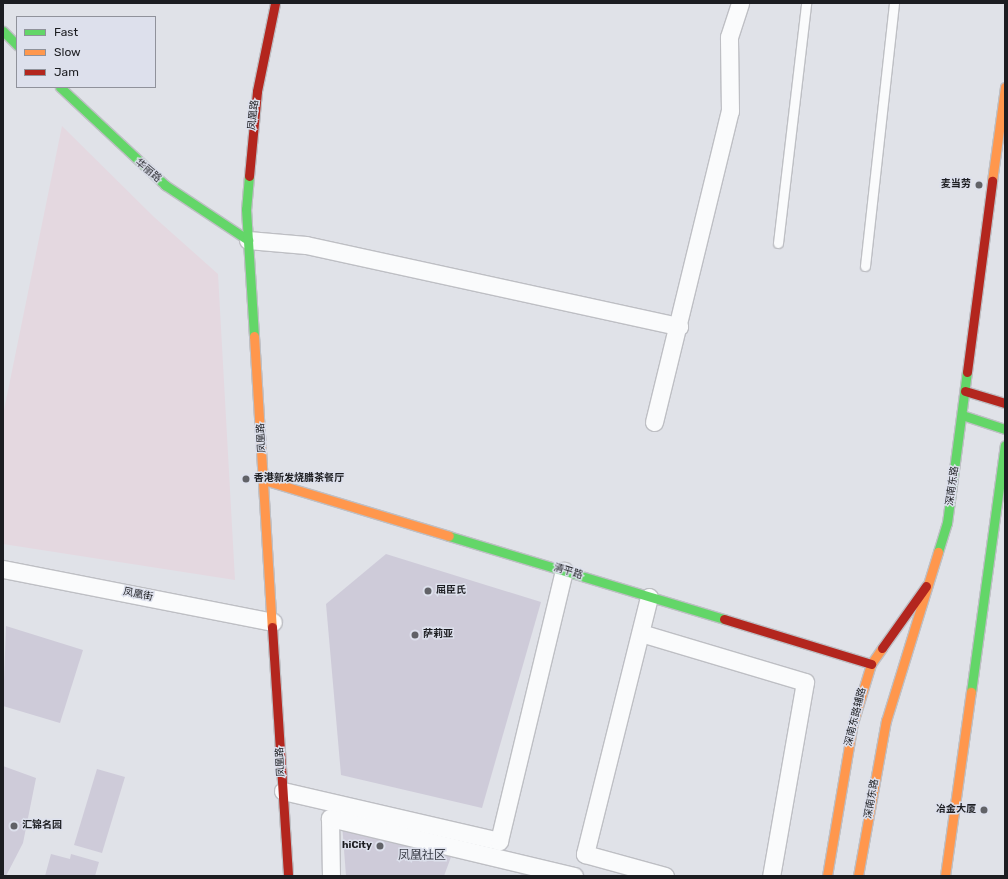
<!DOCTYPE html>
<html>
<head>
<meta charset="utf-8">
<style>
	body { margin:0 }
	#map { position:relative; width:1008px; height:879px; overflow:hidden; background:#e0e2e8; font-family:Rubik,"Noto Sans SC",sans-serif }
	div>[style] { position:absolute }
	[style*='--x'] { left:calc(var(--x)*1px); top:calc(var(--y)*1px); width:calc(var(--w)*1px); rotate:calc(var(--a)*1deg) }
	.commercial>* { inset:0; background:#e4d8e0 }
	.building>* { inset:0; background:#cecbd9 }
	.roads { filter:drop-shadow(1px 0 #bebfc4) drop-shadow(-1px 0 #bebfc4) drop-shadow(0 1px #bebfc4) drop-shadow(0 -1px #bebfc4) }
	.lane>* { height:9px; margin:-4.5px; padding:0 4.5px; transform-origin:4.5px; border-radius:4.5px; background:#fafbfc }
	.street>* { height:17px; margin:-8.5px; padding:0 8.5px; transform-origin:8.5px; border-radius:8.5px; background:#fafbfc }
	.fast>* { height:9px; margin:-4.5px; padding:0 4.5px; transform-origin:4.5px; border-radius:4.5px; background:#63d668 }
	.slow>* { height:9px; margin:-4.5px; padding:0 4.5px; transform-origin:4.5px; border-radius:4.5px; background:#ff974d }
	.jam>* { height:9px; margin:-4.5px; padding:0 4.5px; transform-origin:4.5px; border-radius:4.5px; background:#b3261e }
	.dots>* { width:11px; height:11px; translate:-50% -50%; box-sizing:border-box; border:2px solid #dde0ec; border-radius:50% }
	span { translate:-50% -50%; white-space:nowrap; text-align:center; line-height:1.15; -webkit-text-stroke:3px #dde0ec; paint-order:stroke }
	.street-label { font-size:10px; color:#1c1d21 }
	.poi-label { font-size:10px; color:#1c1d21; font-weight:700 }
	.right { translate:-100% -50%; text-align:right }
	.left { translate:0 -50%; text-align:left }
	.quarter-label { font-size:12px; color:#3c3f49 }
	.frame { position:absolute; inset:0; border:4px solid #1c1d21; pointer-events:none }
	.legend { position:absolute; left:16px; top:16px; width:140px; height:72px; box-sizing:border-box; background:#dde0ec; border:1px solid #90929b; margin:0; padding:5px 7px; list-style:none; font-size:12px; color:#1c1d21 }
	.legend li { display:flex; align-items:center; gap:8px; height:20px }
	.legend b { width:20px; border:1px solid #90929b }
</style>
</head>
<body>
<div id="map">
	<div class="commercial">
		<i style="clip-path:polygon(62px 126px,154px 217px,218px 274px,235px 580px,3px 544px,3px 415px)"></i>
	</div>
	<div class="building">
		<i style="clip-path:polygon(386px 554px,541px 602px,482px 808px,341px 775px,326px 604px)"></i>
		<i style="clip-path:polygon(6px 626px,83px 650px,60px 723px,3px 706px)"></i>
		<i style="clip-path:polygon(3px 766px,36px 778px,23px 843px,6px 876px,3px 876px)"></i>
		<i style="clip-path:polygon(97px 769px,125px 777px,102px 853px,74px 845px)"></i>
		<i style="clip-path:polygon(342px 823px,451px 857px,444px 876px,346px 876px)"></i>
		<i style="clip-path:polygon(51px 854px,70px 859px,71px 854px,99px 862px,95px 876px,45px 876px)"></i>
		<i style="clip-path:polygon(523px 867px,541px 876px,520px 876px)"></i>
	</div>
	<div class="roads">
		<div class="lane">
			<i style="--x:778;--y:243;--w:242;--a:-83.3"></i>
			<i style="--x:865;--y:266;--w:265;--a:-83.7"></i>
		</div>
		<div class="street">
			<i style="--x:248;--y:240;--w:58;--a:4.9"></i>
			<i style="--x:306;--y:245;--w:382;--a:12.3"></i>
			<i style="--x:654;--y:422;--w:320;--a:-76.3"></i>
			<i style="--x:730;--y:111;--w:74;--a:-90.8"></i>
			<i style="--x:729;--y:37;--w:36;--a:-72"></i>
			<i style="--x:3;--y:569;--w:275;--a:11.1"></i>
			<i style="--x:649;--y:597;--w:265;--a:104"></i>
			<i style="--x:585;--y:854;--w:83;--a:15.4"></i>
			<i style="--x:641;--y:633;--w:171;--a:16.6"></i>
			<i style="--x:805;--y:682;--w:197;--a:99.9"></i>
			<i style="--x:283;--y:791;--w:222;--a:13"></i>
			<i style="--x:499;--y:841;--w:278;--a:-76.5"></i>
			<i style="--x:331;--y:876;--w:58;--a:-91"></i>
			<i style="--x:330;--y:818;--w:251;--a:13.4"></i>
		</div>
		<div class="fast">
			<i style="--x:3;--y:31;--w:20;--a:45"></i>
			<i style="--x:60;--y:87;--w:144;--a:43"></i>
			<i style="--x:165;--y:185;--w:100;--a:33.5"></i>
			<i style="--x:249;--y:176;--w:33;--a:95"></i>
			<i style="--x:246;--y:209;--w:127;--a:86.4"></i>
			<i style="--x:962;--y:415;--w:45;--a:18"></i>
			<i style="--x:449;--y:536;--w:287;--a:16.8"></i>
			<i style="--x:938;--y:552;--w:30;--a:-73"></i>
			<i style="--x:947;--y:523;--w:152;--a:-82.5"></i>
			<i style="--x:971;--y:692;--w:249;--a:-82.2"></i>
		</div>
		<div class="slow">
			<i style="--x:992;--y:181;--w:95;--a:-82.1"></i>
			<i style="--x:254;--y:336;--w:292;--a:86.5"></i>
			<i style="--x:264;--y:480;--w:193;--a:16.8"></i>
			<i style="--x:827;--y:876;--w:155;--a:-80.4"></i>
			<i style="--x:853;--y:723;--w:62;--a:-73"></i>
			<i style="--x:871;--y:664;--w:19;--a:-55"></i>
			<i style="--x:858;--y:876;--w:158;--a:-79.8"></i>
			<i style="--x:886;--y:721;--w:177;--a:-72.9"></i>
			<i style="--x:945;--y:876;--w:186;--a:-82"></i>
		</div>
		<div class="jam">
			<i style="--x:249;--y:176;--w:85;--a:-84.6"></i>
			<i style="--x:257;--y:91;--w:90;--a:-78.4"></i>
			<i style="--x:967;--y:372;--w:193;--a:-82.5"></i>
			<i style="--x:965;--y:391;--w:42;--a:16.7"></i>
			<i style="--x:724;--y:619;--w:154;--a:17"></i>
			<i style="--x:272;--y:627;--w:250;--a:86.3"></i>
			<i style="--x:882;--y:648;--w:76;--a:-54.6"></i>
		</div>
	</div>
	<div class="dots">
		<i style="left:979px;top:185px;background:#616267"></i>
		<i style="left:246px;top:479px;background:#616267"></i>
		<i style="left:428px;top:591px;background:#616267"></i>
		<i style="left:415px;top:635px;background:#616267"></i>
		<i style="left:984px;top:810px;background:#616267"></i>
		<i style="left:14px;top:826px;background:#616267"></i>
		<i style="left:380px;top:846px;background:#616267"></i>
	</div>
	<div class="street-label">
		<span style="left:254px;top:115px;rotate:-83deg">凤凰路</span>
		<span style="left:148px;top:171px;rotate:40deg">华丽路</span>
		<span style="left:262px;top:438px;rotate:-93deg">凤凰路</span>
		<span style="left:953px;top:486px;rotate:-82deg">深南东路</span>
		<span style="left:568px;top:572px;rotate:17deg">清平路</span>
		<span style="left:138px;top:595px;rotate:11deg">凤凰街</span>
		<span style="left:856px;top:717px;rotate:-76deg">深南东路辅路</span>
		<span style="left:281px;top:762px;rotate:-93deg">凤凰路</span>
		<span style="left:872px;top:799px;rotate:-80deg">深南东路</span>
	</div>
	<div class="poi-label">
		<span class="right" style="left:971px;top:185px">麦当劳</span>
		<span class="left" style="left:254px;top:479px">香港新发烧腊茶餐厅</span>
		<span class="left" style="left:436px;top:591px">屈臣氏</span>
		<span class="left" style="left:423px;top:635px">萨莉亚</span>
		<span class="right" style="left:976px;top:810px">冶金大厦</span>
		<span class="left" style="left:22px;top:826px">汇锦名园</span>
		<span class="right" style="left:372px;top:846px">hiCity</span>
	</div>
	<div class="quarter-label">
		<span style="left:422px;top:856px">凤凰社区</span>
	</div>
	<div class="frame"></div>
	<ul class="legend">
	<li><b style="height:5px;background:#63d668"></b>Fast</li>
	<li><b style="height:5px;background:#ff974d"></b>Slow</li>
	<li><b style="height:5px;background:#b3261e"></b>Jam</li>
	</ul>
</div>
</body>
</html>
